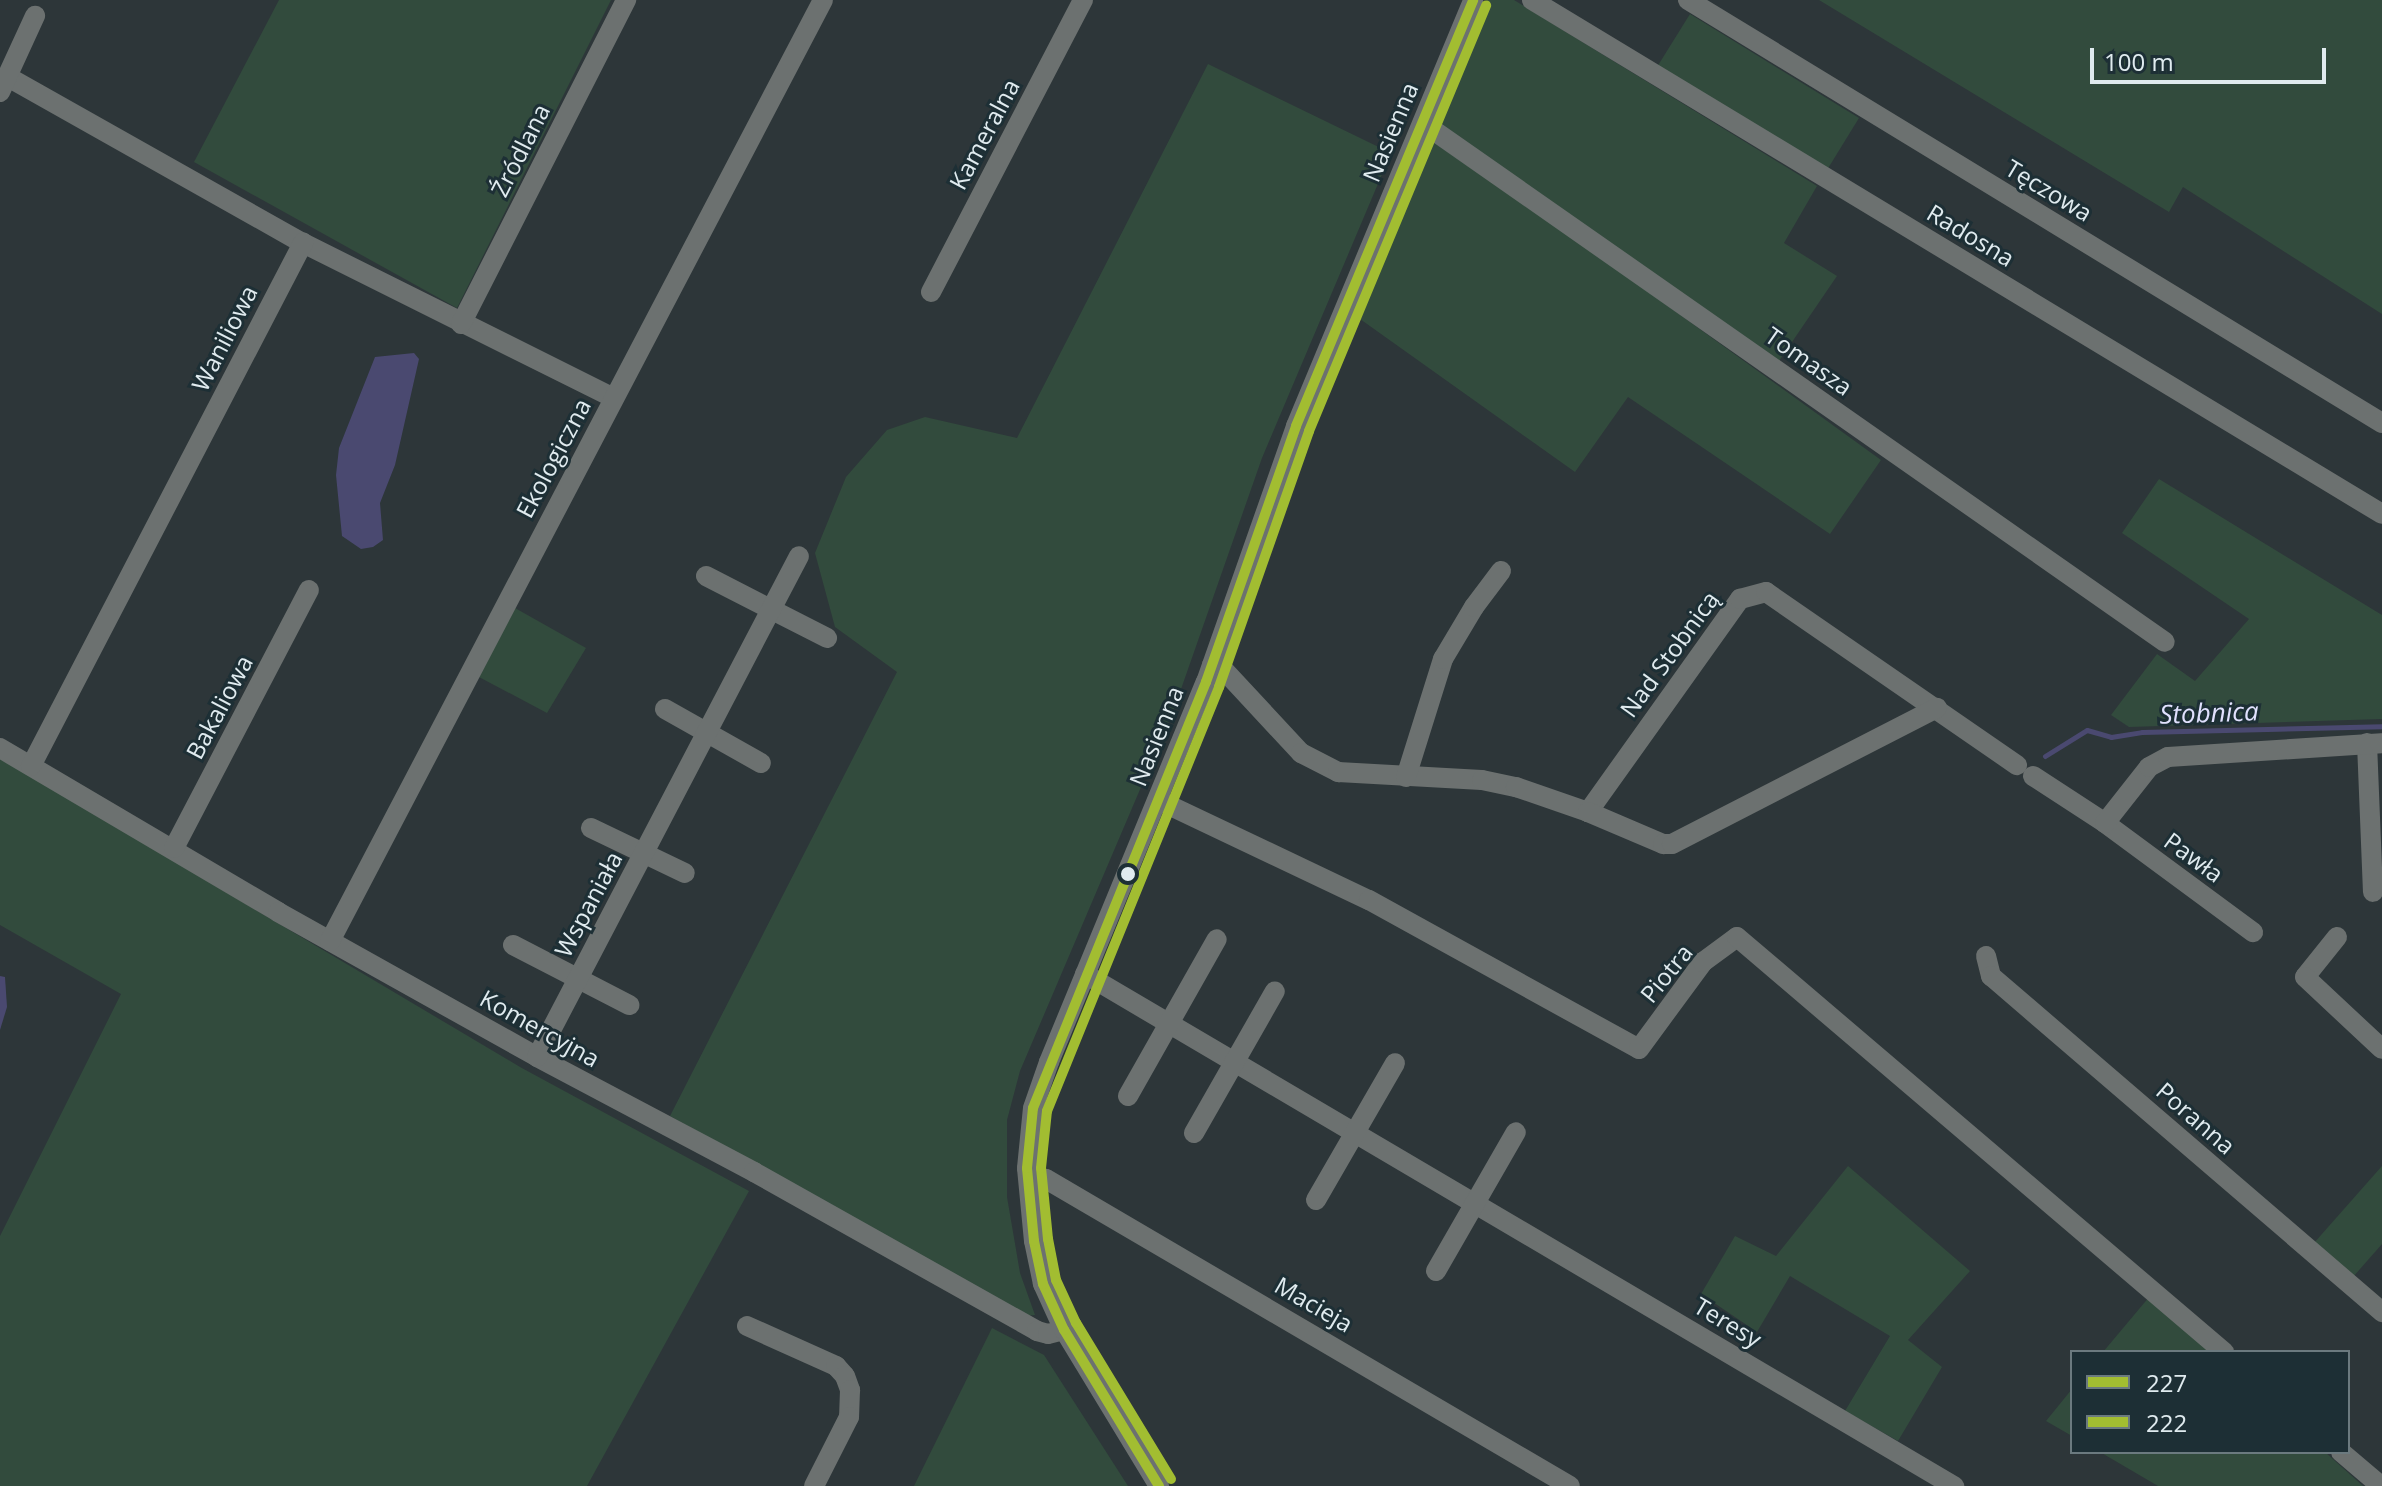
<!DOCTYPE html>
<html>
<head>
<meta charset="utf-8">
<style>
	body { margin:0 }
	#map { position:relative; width:2382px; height:1486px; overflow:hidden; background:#2d3639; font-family:"Open Sans",sans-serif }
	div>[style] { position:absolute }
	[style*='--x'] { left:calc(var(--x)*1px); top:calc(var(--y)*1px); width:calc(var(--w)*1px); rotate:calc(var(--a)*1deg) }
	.green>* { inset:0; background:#324b3d }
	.water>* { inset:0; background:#4a4970 }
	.stream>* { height:5px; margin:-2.5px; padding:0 2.5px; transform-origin:2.5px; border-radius:2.5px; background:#4a4970 }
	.minor>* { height:20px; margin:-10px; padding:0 10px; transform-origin:10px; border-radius:10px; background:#6c7170 }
	.bus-1>* { height:10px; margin:-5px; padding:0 5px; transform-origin:5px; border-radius:5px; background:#a2bd31 }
	.bus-2>* { height:10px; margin:-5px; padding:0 5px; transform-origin:5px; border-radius:5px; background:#a2bd31 }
	.dots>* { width:22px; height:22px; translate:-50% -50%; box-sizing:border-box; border:4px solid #1d2f35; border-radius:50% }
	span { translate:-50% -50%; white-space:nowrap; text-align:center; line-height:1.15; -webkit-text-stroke:6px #1d2f35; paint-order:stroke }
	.street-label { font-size:24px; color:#e0ebef }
	.water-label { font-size:26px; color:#e1e1fe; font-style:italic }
	.legend { position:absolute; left:2070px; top:1350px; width:280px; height:104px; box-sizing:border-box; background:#1d2f35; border:2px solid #6b7a7f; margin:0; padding:10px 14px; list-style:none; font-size:24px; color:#e0ebef }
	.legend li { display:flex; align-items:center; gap:16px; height:40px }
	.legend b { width:40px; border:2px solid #6b7a7f }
	.scale { position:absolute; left:2090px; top:48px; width:236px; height:36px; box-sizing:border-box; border:4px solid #e0ebef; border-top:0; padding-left:10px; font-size:24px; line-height:28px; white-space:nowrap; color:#e0ebef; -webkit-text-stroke:6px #1d2f35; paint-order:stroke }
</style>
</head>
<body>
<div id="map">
	<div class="green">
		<i style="clip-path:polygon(279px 0,611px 0,457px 308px,194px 162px)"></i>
		<i style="clip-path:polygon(1487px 0,1514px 0,1817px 186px,1784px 243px,1837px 276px,1775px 367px,1439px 125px)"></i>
		<i style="clip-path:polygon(1819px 0,2382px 0,2382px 314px,2183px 187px,2169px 212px)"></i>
		<i style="clip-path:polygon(1690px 14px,1859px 118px,1827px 170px,1657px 67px)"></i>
		<i style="clip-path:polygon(1208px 64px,1391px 153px,1262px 458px,1173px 712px,1020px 1071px,1007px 1120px,1007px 1197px,1020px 1273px,1035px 1315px,1025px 1316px,670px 1116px,897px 672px,835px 627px,815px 553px,846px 477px,887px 430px,925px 417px,1017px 438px)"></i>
		<i style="clip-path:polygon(1430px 140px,1593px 252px,1881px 460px,1830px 534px,1628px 397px,1575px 472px,1353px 314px)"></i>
		<i style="clip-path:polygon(2159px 479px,2382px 615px,2382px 719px,2129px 727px,2111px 715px,2157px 654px,2195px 681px,2249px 619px,2122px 533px)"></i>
		<i style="clip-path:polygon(515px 608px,586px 648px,547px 713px,479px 677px)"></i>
		<i style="clip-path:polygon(0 758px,520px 1067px,749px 1191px,587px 1486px,0 1486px,0 1236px,121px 994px,0 925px)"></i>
		<i style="clip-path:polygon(1848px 1166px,1970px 1271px,1908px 1340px,1942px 1367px,1898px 1441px,1845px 1411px,1890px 1336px,1790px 1276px,1757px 1332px,1701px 1294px,1735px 1236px,1776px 1256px)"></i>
		<i style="clip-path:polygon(2382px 1166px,2382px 1244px,2353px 1277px,2314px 1243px)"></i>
		<i style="clip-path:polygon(2150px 1296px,2213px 1352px,2103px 1352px)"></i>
		<i style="clip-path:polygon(992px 1328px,1044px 1355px,1128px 1486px,914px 1486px)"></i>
		<i style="clip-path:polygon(2072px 1389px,2072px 1436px,2046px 1421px)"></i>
		<i style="clip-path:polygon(2100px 1452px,2325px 1452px,2363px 1486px,2158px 1486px)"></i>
	</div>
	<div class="water">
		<i style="clip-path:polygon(414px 353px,419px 359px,395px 465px,380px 503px,383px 540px,373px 547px,361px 549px,342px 536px,336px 475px,339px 448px,375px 357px)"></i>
		<i style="clip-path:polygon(0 976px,5px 977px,7px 1007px,0 1030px)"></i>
	</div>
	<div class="stream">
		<i style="--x:2045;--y:756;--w:49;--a:-31.8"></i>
		<i style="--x:2087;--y:730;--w:25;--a:16"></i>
		<i style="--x:2111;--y:737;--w:31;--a:-9"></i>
		<i style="--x:2142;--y:732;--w:240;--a:-1.4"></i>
	</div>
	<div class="minor">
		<i style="--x:1532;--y:0;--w:993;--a:31.16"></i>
		<i style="--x:1688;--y:0;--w:813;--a:31.36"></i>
		<i style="--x:8;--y:77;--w:338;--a:29.4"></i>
		<i style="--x:303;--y:243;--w:347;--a:26.5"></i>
		<i style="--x:0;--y:92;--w:84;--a:-65.3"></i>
		<i style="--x:1423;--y:123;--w:905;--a:34.97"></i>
		<i style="--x:931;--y:292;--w:329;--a:-62.5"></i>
		<i style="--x:461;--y:324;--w:364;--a:-63"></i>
		<i style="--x:706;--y:576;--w:136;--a:27.1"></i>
		<i style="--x:1212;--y:665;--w:12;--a:20"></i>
		<i style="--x:1223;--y:669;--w:115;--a:47.1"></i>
		<i style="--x:1301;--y:753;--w:42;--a:27.2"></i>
		<i style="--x:1338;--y:772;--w:144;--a:3.2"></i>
		<i style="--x:1482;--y:780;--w:35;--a:12"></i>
		<i style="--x:1516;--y:787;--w:76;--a:19.1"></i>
		<i style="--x:1588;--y:812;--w:262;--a:-54.5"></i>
		<i style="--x:1740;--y:599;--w:27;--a:-15"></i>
		<i style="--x:1766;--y:592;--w:305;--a:34.6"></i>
		<i style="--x:665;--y:709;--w:110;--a:29.4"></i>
		<i style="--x:2367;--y:743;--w:149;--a:87.7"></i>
		<i style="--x:0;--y:748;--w:323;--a:30.5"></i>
		<i style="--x:278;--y:912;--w:297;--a:29.2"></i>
		<i style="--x:537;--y:1057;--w:246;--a:27.9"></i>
		<i style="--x:754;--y:1172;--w:325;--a:29.3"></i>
		<i style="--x:1037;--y:1331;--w:11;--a:15"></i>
		<i style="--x:1048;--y:1334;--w:16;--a:-14"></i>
		<i style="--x:31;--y:766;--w:590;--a:-62.52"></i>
		<i style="--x:2033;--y:776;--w:86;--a:33.1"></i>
		<i style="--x:2105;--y:823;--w:184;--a:36.4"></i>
		<i style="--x:1406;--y:777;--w:124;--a:-72.6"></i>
		<i style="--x:1443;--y:659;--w:61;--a:-59.2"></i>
		<i style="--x:1474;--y:607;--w:45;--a:-53.1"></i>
		<i style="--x:1158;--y:800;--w:233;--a:25.4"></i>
		<i style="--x:1369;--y:900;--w:308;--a:28.9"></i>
		<i style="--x:1639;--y:1049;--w:108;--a:-53.7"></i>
		<i style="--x:1703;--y:962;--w:42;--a:-36.3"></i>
		<i style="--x:1737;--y:937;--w:640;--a:40.44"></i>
		<i style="--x:1588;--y:812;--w:82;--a:23.1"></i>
		<i style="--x:1663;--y:844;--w:9;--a:0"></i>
		<i style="--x:1672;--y:844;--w:298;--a:-27.2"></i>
		<i style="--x:2105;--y:823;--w:71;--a:-51.8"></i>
		<i style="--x:2149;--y:767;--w:21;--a:-28"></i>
		<i style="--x:2168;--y:757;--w:214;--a:-3.7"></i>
		<i style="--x:591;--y:828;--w:104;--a:25.6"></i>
		<i style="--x:174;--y:848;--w:291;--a:-62.4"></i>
		<i style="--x:2337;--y:937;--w:51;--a:128.7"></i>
		<i style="--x:2305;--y:977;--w:105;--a:43.1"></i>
		<i style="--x:330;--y:941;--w:1062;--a:-62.35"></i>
		<i style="--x:513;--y:945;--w:131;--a:27.3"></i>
		<i style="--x:1986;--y:956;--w:21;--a:76"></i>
		<i style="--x:1991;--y:976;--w:516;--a:40.67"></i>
		<i style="--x:1085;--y:974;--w:1009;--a:30.51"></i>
		<i style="--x:537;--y:1057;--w:565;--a:-62.39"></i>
		<i style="--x:1128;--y:1096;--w:180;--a:-60.5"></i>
		<i style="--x:1194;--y:1133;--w:163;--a:-60.3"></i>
		<i style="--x:1028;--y:1175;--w:18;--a:13"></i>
		<i style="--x:1046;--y:1179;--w:607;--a:30.37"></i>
		<i style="--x:1316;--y:1200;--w:158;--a:-60"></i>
		<i style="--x:1436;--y:1271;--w:160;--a:-60.1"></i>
		<i style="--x:747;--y:1326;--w:98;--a:24.2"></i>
		<i style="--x:836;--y:1366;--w:13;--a:48"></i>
		<i style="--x:845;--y:1376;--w:15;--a:70"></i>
		<i style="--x:850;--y:1390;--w:27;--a:92"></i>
		<i style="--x:849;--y:1417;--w:77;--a:116.9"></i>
		<i style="--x:2341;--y:1452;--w:52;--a:40.4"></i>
		<i style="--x:1159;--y:1486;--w:183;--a:-121.3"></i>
		<i style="--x:1064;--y:1330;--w:51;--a:-114.5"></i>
		<i style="--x:1043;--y:1284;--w:44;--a:-101.8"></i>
		<i style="--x:1034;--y:1241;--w:73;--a:-95.5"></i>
		<i style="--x:1027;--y:1168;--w:60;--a:-84.3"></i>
		<i style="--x:1033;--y:1108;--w:49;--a:-70.8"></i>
		<i style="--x:1049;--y:1062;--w:411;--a:-67.6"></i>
		<i style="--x:1206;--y:682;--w:271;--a:-70.6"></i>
		<i style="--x:1296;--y:426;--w:461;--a:-67.4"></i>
	</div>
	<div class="bus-1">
		<i style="--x:1159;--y:1486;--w:183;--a:-121.3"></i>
		<i style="--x:1064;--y:1330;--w:51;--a:-114.5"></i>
		<i style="--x:1043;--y:1284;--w:44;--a:-101.8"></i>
		<i style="--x:1034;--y:1241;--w:73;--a:-95.5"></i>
		<i style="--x:1027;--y:1168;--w:60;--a:-84.3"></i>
		<i style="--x:1033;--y:1108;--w:460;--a:-67.9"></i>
		<i style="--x:1206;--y:682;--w:271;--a:-70.6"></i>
		<i style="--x:1296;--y:426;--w:461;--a:-67.4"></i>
	</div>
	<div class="bus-2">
		<i style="--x:1171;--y:1479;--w:183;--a:-121.3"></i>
		<i style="--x:1076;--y:1323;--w:47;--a:-114.9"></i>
		<i style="--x:1056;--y:1280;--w:42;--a:-101"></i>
		<i style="--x:1048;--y:1239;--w:71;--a:-95.6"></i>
		<i style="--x:1041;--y:1168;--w:57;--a:-84"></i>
		<i style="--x:1047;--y:1111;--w:458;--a:-67.9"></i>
		<i style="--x:1219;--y:687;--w:271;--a:-70.6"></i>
		<i style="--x:1309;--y:431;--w:461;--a:-67.4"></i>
	</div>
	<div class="dots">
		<i style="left:1128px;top:874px;background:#e0ebef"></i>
	</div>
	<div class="street-label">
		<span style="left:1390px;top:132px;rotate:-67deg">Nasienna</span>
		<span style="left:984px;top:134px;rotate:-62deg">Kameralna</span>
		<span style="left:520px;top:150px;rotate:-63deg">Źródlana</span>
		<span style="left:2049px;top:190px;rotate:31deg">Tęczowa</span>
		<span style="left:1971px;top:235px;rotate:31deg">Radosna</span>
		<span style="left:224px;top:338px;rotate:-63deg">Waniliowa</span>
		<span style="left:1809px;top:361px;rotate:35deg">Tomasza</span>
		<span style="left:553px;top:458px;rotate:-62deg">Ekologiczna</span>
		<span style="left:1669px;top:654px;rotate:-54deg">Nad Stobnicą</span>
		<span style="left:219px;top:707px;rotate:-62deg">Bakaliowa</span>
		<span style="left:1156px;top:736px;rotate:-68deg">Nasienna</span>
		<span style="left:2194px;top:857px;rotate:36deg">Pawła</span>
		<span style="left:588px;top:904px;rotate:-62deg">Wspaniała</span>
		<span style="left:1666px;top:973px;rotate:-51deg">Piotra</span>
		<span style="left:540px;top:1028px;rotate:29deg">Komercyjna</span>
		<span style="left:2196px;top:1118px;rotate:41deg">Poranna</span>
		<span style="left:1314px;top:1304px;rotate:30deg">Macieja</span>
		<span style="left:1728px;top:1322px;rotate:31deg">Teresy</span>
	</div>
	<div class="water-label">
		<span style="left:2209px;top:713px;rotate:-2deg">Stobnica</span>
	</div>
	<ul class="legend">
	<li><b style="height:10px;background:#a2bd31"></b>227</li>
	<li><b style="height:10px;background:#a2bd31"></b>222</li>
	</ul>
	<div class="scale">100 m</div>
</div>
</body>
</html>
